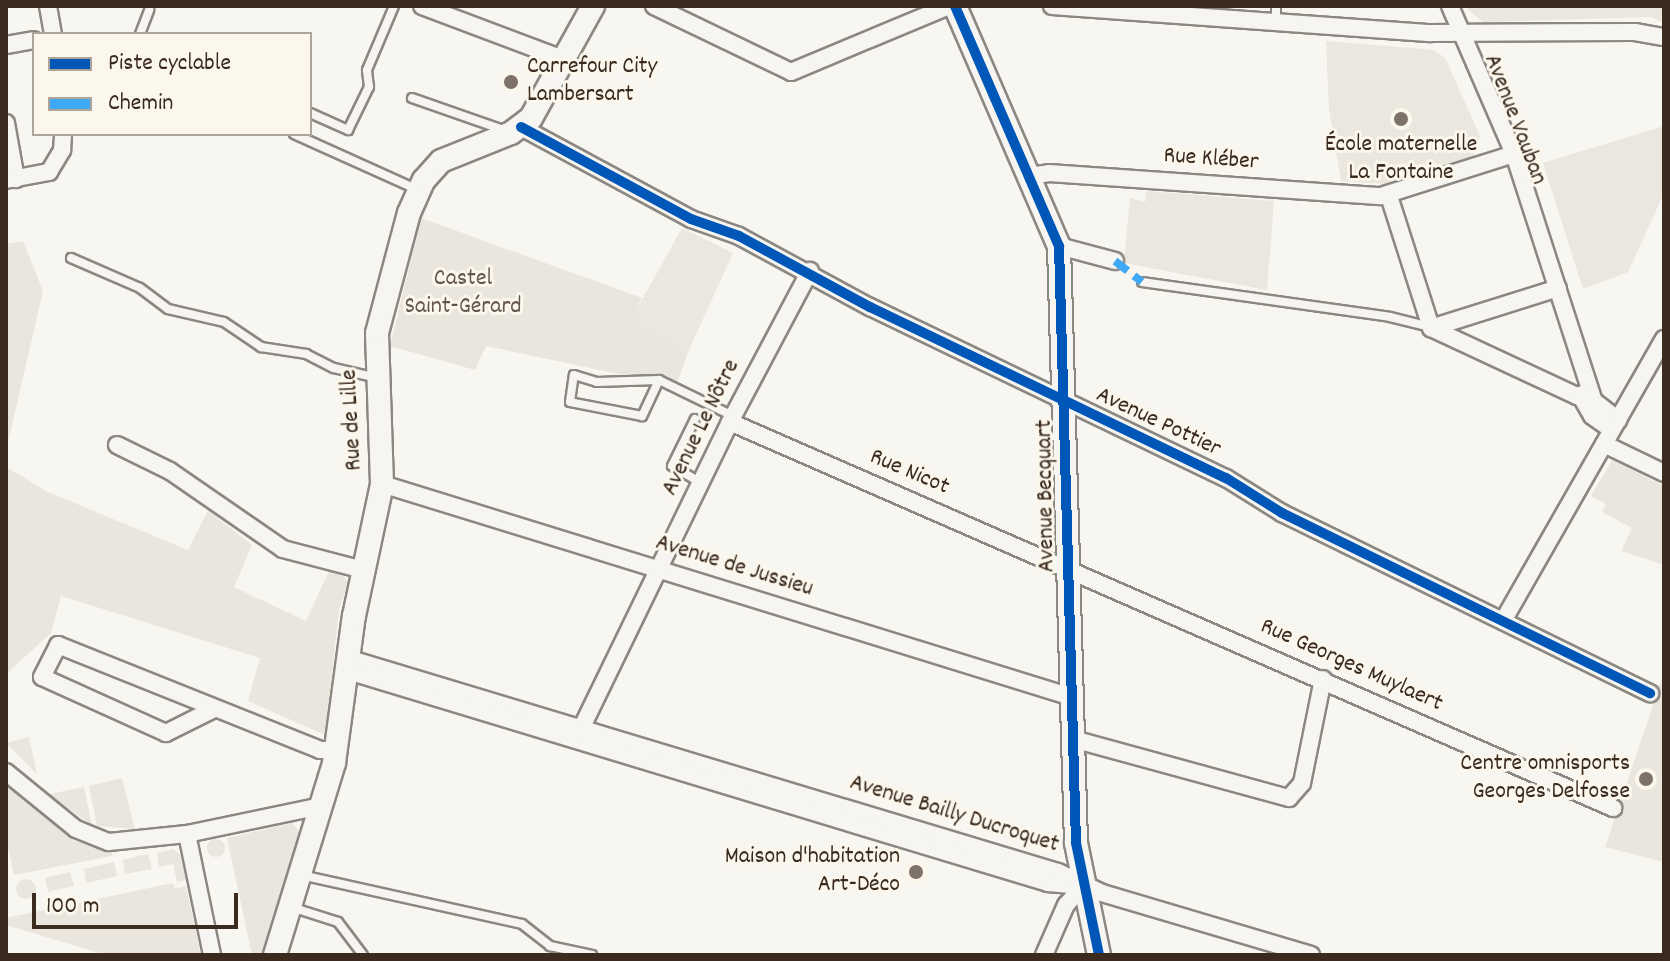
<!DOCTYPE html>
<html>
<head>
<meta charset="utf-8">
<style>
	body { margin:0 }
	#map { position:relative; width:1670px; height:961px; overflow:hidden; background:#f8f6f0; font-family:Dekko,sans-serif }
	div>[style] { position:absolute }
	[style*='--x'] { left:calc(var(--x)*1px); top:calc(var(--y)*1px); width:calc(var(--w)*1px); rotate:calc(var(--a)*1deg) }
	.built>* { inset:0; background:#ebe6de }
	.green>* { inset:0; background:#eae6dd }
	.round { border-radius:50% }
	.roads { filter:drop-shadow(2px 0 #8b8781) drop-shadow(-2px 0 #8b8781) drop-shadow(0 2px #8b8781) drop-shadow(0 -2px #8b8781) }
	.lane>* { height:8px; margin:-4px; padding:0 4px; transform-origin:4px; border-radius:4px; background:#f6f5f1 }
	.street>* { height:16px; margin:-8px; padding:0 8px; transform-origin:8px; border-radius:8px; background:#f6f5f1 }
	.secondary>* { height:22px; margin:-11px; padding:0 11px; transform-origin:11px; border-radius:11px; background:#f6f5f1 }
	.quiet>* { height:8px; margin-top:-4px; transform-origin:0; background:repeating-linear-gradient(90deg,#3fa9f5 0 16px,transparent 0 24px) }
	.cycleway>* { height:10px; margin:-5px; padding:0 5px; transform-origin:5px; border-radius:5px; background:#0057b8 }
	.dots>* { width:22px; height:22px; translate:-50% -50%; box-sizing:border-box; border:4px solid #fbf7ec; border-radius:50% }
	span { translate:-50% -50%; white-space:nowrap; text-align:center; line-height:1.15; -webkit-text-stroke:6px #fbf7ec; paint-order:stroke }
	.poi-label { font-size:24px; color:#3b2a1e }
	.left { translate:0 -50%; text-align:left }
	.right { translate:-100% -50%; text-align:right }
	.street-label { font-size:24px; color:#3b2a1e }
	.park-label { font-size:24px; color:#64564a }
	.frame { position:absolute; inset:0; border:8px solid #3b2a1e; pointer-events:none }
	.legend { position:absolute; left:32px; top:32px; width:280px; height:104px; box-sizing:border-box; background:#fbf7ec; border:2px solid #aea59a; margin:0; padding:10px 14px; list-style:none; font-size:24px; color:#3b2a1e }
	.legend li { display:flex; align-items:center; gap:16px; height:40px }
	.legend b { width:40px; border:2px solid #aea59a }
	.scale { position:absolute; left:32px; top:893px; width:206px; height:36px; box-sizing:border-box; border:4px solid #3b2a1e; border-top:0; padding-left:10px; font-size:24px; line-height:28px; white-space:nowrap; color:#3b2a1e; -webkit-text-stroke:6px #fbf7ec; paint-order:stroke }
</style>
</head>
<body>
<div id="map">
	<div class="built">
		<i style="clip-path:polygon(1464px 6px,1664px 6px,1664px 23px,1651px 17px,1483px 22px)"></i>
		<i style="clip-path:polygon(1326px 41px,1434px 50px,1445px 58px,1480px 136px,1473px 156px,1385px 184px,1341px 181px,1329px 109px)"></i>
		<i style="clip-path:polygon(1664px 126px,1664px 193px,1628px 272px,1583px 289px,1543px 163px)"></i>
		<i style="clip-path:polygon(1146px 191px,1274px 201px,1267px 290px,1124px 263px,1130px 198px,1145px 202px)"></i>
		<i style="clip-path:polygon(682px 228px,733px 253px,688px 352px,628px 325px)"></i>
	</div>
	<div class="green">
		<i style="clip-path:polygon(421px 218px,642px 298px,629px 325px,688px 352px,676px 386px,486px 346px,475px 370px,390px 346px)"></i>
		<i style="clip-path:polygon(23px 241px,43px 291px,6px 451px,6px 244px)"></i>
		<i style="clip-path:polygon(1612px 460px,1664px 486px,1664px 565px,1621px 551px,1632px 528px,1602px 512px,1606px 504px,1591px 496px)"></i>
		<i style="clip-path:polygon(6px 467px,48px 492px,188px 550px,208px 511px,252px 545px,234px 587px,306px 621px,329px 571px,342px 575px,348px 582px,339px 610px,325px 735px,248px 701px,260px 658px,61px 596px,51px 633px,6px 674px)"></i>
		<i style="clip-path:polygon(1664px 673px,1664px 862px,1605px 847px)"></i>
		<i style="clip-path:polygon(29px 737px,37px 774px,6px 743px)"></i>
		<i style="clip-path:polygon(122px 778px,135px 829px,97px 826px,89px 786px)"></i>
		<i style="clip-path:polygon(6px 783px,74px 841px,113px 851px,112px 856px,14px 875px,6px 838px)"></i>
		<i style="clip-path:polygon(84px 787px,92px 826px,50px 794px)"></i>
		<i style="clip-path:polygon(292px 823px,300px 832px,263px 955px,252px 955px,227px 838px)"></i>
		<i class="round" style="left:207px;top:839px;width:18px;height:18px"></i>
		<i style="clip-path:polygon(173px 849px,180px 855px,186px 880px,177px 882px,173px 864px,159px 867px,157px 853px)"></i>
		<i style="clip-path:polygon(148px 854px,152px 869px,125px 874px,123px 860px)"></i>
		<i style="clip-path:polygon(114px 862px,117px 876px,86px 883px,84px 869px)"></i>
		<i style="clip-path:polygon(70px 872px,74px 886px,48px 892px,45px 878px)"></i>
		<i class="round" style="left:16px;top:879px;width:20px;height:20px"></i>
		<i style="clip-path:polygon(173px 883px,175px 889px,186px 886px,201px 955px,106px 955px,6px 925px,6px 918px)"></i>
	</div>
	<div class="roads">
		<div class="lane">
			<i style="--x:1276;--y:21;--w:15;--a:-90"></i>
			<i style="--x:140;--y:34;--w:26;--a:-69"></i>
			<i style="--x:412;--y:98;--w:100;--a:19.3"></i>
			<i style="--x:310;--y:113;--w:42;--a:24.1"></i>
			<i style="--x:348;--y:130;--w:48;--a:-64"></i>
			<i style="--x:369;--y:87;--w:17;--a:-97"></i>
			<i style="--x:367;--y:70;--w:69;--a:-67.1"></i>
			<i style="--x:294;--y:134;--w:136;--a:24.3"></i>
			<i style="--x:71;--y:258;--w:75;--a:23.5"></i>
			<i style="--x:140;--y:288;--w:35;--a:37"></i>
			<i style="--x:168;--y:309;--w:57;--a:13.1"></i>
			<i style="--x:224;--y:322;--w:45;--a:34"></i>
			<i style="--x:261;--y:347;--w:46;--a:8.8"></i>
			<i style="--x:306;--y:354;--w:31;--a:27"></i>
			<i style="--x:334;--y:368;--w:44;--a:13.1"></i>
			<i style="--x:1142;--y:282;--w:250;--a:8"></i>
			<i style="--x:1390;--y:317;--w:41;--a:14"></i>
			<i style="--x:659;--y:380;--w:40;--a:115"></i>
			<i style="--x:642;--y:416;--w:73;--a:-169"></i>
			<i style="--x:570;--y:402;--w:27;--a:-82"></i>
			<i style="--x:574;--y:375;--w:24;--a:17"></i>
			<i style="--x:597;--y:382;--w:62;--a:-1.8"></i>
			<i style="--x:659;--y:380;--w:82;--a:25.9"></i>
			<i style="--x:695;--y:419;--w:52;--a:116.1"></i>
			<i style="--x:672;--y:466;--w:32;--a:30"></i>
			<i style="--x:301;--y:875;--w:226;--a:12.5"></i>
			<i style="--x:522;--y:924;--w:36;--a:38"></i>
			<i style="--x:550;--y:946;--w:43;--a:12.1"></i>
			<i style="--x:291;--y:907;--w:49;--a:17.7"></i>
			<i style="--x:338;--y:922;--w:41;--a:52.9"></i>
		</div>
		<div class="street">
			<i style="--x:48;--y:6;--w:28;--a:80"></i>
			<i style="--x:422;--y:6;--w:154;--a:20.6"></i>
			<i style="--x:654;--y:6;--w:152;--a:25.7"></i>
			<i style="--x:791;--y:72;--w:171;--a:-22.7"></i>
			<i style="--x:1052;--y:6;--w:380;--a:4.1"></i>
			<i style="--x:1431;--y:33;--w:204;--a:-0.3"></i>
			<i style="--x:1635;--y:32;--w:29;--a:10"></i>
			<i style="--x:1450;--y:6;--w:161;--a:66.6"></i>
			<i style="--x:1514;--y:154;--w:260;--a:72.1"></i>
			<i style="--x:1594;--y:401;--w:31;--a:38"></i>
			<i style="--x:6;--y:45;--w:28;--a:-10"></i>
			<i style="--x:6;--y:123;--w:57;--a:79.9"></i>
			<i style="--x:521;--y:127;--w:193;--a:28.4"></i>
			<i style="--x:691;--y:219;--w:51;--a:19.5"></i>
			<i style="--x:739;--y:236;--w:149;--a:28.5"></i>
			<i style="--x:870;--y:307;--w:395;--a:25.7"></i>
			<i style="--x:1226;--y:478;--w:66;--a:32"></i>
			<i style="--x:1282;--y:513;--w:410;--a:26.1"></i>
			<i style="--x:1030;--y:176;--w:19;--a:-9"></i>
			<i style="--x:1049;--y:173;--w:333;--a:4"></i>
			<i style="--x:1381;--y:196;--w:139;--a:-17.5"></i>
			<i style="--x:6;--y:180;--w:44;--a:-10.5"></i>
			<i style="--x:49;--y:172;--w:26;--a:-59"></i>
			<i style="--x:62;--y:150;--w:16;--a:-86"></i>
			<i style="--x:1389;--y:196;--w:139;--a:72.3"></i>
			<i style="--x:1431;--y:328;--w:161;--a:25"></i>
			<i style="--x:1577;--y:396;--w:13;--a:-18"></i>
			<i style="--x:1059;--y:246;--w:58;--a:15"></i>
			<i style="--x:1431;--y:328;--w:133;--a:-17.5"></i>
			<i style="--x:1580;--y:395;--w:24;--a:60"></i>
			<i style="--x:1592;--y:416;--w:24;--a:35"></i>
			<i style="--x:730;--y:422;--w:964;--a:23.61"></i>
			<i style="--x:1604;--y:444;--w:67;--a:25.8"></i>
			<i style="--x:117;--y:445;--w:59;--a:26.1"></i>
			<i style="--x:170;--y:471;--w:137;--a:34.6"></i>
			<i style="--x:283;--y:549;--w:83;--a:14.7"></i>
			<i style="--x:382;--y:484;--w:722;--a:17.16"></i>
			<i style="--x:1503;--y:621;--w:325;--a:-60.3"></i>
			<i style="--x:347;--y:658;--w:743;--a:16.75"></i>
			<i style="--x:1058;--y:872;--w:49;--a:25.5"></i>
			<i style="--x:1102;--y:893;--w:218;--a:16.5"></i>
			<i style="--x:345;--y:670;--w:735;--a:16.86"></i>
			<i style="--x:1048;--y:883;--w:34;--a:5"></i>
			<i style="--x:214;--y:709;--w:54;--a:153.4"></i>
			<i style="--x:166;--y:733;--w:136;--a:-155.7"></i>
			<i style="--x:42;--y:677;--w:36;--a:-63"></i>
			<i style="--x:58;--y:645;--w:282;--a:21.8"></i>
			<i style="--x:320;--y:750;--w:16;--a:0"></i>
			<i style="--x:579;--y:733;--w:346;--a:-64.1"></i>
			<i style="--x:730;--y:422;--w:171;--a:-62.1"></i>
			<i style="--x:1073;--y:739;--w:224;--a:15.3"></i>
			<i style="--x:1289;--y:798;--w:20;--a:-49"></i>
			<i style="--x:1302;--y:783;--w:106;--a:-78.6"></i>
			<i style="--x:6;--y:772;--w:90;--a:39.2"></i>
			<i style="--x:76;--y:829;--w:35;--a:22"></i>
			<i style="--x:109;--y:842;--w:78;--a:-5.9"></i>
			<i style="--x:187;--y:834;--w:137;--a:-11.8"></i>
			<i style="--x:187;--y:834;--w:124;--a:78.3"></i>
			<i style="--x:1044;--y:955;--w:55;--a:-66.3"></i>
			<i style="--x:1066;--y:905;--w:25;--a:-48"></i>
		</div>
		<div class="secondary">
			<i style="--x:955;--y:6;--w:262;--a:66.6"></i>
			<i style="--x:1059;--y:246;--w:597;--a:88.37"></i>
			<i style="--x:1076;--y:843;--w:114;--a:78.4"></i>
			<i style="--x:275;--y:955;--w:201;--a:-72.9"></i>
			<i style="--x:334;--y:763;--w:148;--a:-82.3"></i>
			<i style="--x:354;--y:616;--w:135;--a:-78"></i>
			<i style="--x:382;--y:484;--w:151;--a:-91.9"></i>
			<i style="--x:377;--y:333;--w:124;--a:-75.1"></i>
			<i style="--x:409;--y:213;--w:36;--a:-66"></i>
			<i style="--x:424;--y:180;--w:25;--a:-48"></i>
			<i style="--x:441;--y:161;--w:75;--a:-21.8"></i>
			<i style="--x:511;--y:133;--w:25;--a:-37"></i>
			<i style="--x:531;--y:118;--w:128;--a:-61"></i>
		</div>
	</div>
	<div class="quiet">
		<i style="--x:1115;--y:261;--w:34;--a:38"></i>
	</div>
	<div class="cycleway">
		<i style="--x:955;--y:6;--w:262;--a:66.6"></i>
		<i style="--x:1059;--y:246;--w:597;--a:88.37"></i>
		<i style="--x:1076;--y:843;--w:114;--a:78.4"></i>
		<i style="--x:521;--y:127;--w:193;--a:28.4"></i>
		<i style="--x:691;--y:219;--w:51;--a:19.5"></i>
		<i style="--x:739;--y:236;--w:149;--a:28.5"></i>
		<i style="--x:870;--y:307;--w:395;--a:25.7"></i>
		<i style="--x:1226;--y:478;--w:66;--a:32"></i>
		<i style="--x:1282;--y:513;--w:410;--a:26.1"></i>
	</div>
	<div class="dots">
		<i style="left:511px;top:82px;background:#7d7168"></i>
		<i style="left:1401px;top:119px;background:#7d7168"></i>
		<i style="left:1646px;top:779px;background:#7d7168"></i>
		<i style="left:916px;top:872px;background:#7d7168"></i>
	</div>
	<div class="poi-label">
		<span class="left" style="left:527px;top:82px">Carrefour City<br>Lambersart</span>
		<span style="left:1401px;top:160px">École maternelle<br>La Fontaine</span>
		<span class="right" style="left:1630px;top:779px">Centre omnisports<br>Georges Delfosse</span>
		<span class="right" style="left:900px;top:872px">Maison d'habitation<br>Art-Déco</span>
	</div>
	<div class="street-label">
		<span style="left:1514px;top:120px;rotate:69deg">Avenue Vauban</span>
		<span style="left:1211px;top:160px;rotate:4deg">Rue Kléber</span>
		<span style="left:353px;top:420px;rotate:-93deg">Rue de Lille</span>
		<span style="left:1158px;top:423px;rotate:25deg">Avenue Pottier</span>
		<span style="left:702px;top:428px;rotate:-64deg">Avenue Le Nôtre</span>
		<span style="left:909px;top:473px;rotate:23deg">Rue Nicot</span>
		<span style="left:1047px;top:496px;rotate:-91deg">Avenue Becquart</span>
		<span style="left:734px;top:567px;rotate:17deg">Avenue de Jussieu</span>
		<span style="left:1351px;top:666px;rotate:24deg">Rue Georges Muylaert</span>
		<span style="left:954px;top:815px;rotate:17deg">Avenue Bailly Ducroquet</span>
	</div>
	<div class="park-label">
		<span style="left:463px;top:294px">Castel<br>Saint-Gérard</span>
	</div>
	<div class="frame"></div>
	<ul class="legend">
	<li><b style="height:10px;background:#0057b8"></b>Piste cyclable</li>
	<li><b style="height:10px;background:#3fa9f5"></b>Chemin</li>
	</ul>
	<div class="scale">100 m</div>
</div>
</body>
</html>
